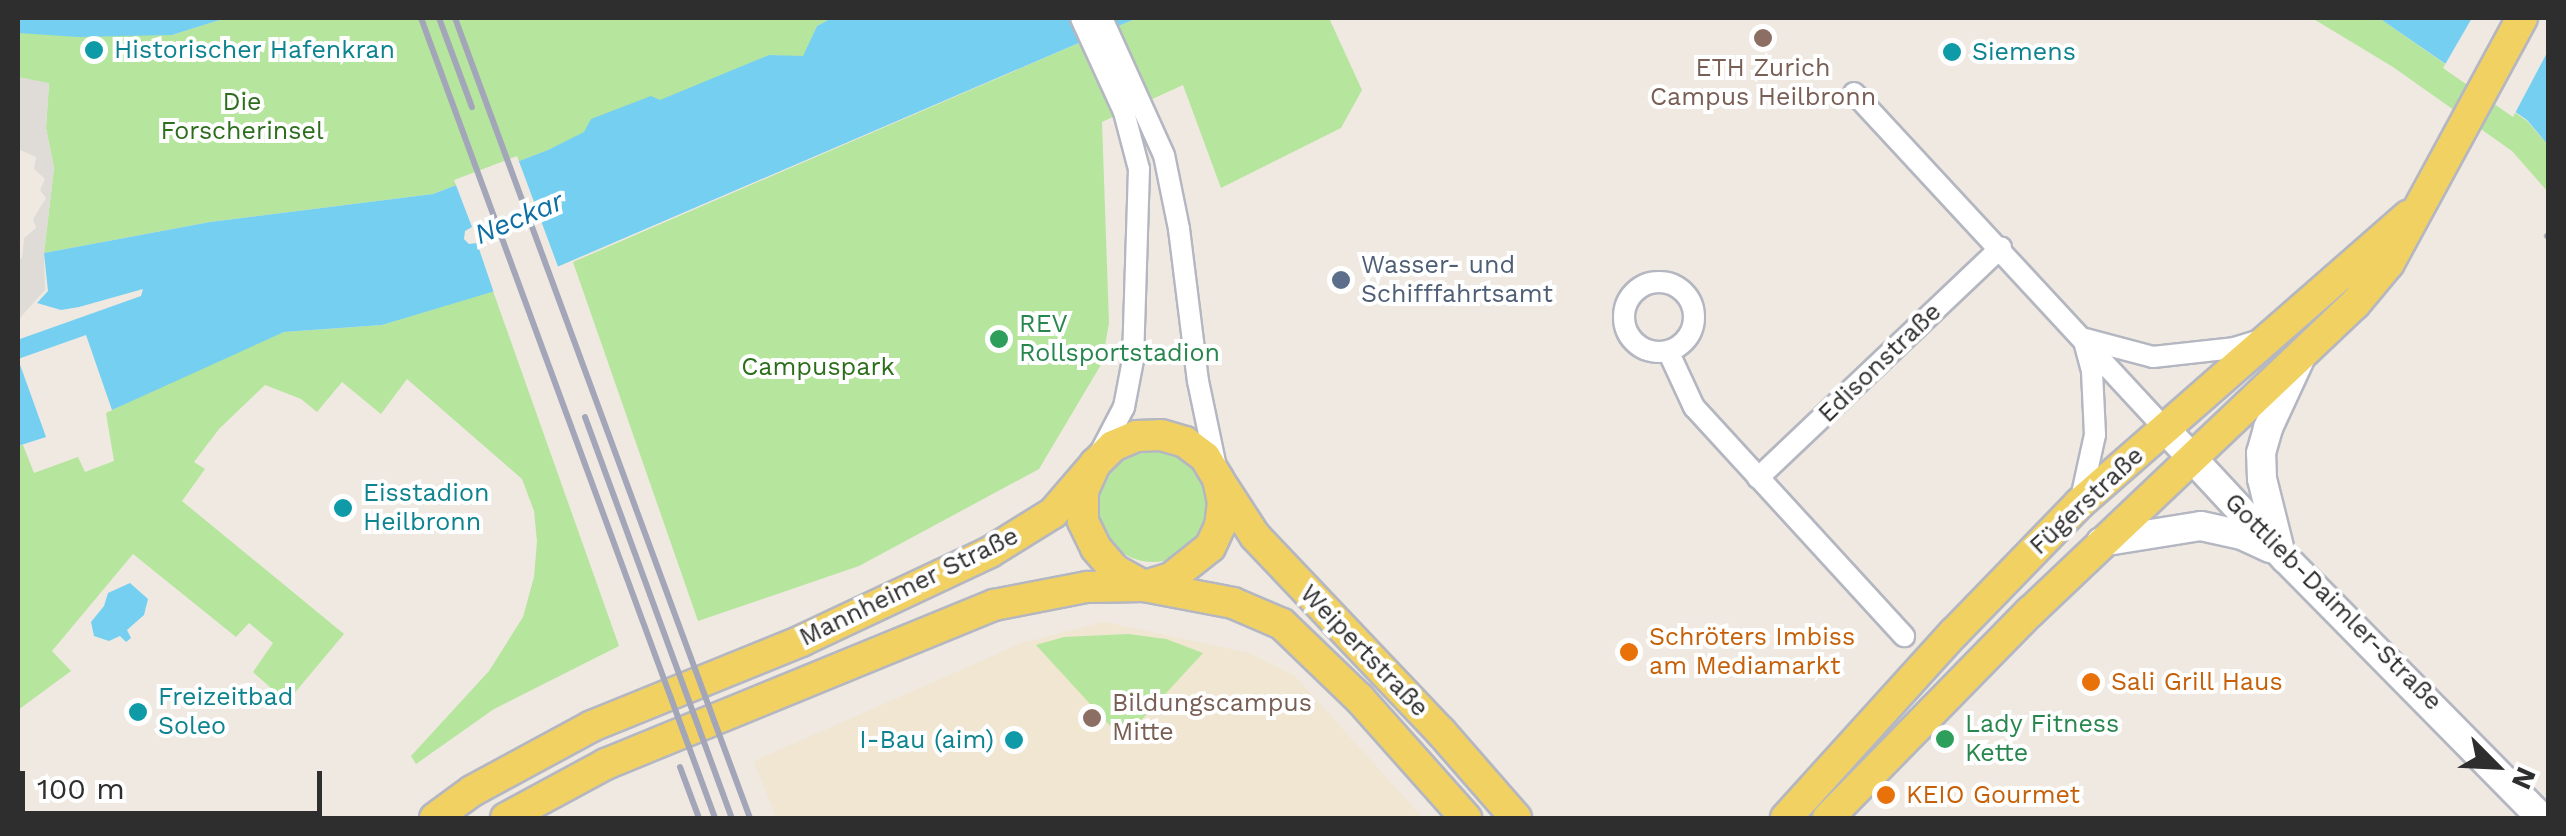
<!DOCTYPE html>
<html>
<head>
<meta charset="utf-8">
<style>
	body { margin:0 }
	#map { position:relative; width:2566px; height:836px; overflow:hidden; background:#efe9e1; font-family:"Work Sans",sans-serif }
	div>[style] { position:absolute }
	[style*='--x'] { left:calc(var(--x)*1px); top:calc(var(--y)*1px); width:calc(var(--w)*1px); rotate:calc(var(--a)*1deg) }
	.education>* { inset:0; background:#f0e6d1 }
	.green>* { inset:0; background:#b6e59e }
	.round { border-radius:50% }
	.plaza>* { inset:0; background:#dfdcd8 }
	.water>* { inset:0; background:#75cff0 }
	.pier>* { inset:0; background:#efe9e1 }
	.roads { filter:drop-shadow(2px 0 #b4b7c1) drop-shadow(-2px 0 #b4b7c1) drop-shadow(0 2px #b4b7c1) drop-shadow(0 -2px #b4b7c1) }
	.street>* { height:20px; margin:-10px; padding:0 10px; transform-origin:10px; border-radius:10px; background:#fff }
	.street>.ring { margin:-10px; padding:0; box-sizing:content-box; background:none; border:20px solid #fff; border-radius:50% }
	.secondary>* { height:28px; margin:-14px; padding:0 14px; transform-origin:14px; border-radius:14px; background:#fff }
	.primary>* { height:30px; margin:-15px; padding:0 15px; transform-origin:15px; border-radius:15px; background:#f2d163 }
	.rail>* { height:6px; margin:-3px; padding:0 3px; transform-origin:3px; border-radius:3px; background:#a3a6b8 }
	.dots>* { width:28px; height:28px; translate:-50% -50%; box-sizing:border-box; border:5px solid #fff; border-radius:50% }
	span { translate:-50% -50%; white-space:nowrap; text-align:center; line-height:1.15; -webkit-text-stroke:8px #fff; paint-order:stroke }
	.culture-label { font-size:25px; color:#0d838f }
	.left { translate:0 -50%; text-align:left }
	.right { translate:-100% -50%; text-align:right }
	.education-label { font-size:25px; color:#785e54 }
	.park-label { font-size:25px; color:#2c6e1b }
	.service-label { font-size:25px; color:#4e5e75 }
	.leisure-label { font-size:25px; color:#27864d }
	.street-label { font-size:25px; color:#2e2e2e }
	.food-label { font-size:25px; color:#c56008 }
	.water-label { font-size:28px; color:#0d6fa3; font-style:italic }
	.frame { position:absolute; inset:0; border:20px solid #2e2e2e; pointer-events:none }
	.north { position:absolute; left:2446px; top:716px; width:100px; height:100px; -webkit-text-stroke:8px #fff; paint-order:stroke; rotate:114deg; font-size:28px; font-weight:700; line-height:40px; text-align:center; color:#2e2e2e }
	.north::after { content:''; display:block; margin:auto; width:35px; height:45px; background:#2e2e2e; clip-path:polygon(50% 0,100% 100%,50% 72%,0 100%) }
	.scale { position:absolute; left:20px; top:771px; width:302px; height:45px; box-sizing:border-box; border:5px solid #2e2e2e; border-top:0; padding-left:12px; font-size:30px; line-height:35px; white-space:nowrap; color:#2e2e2e; -webkit-text-stroke:8px #fff; paint-order:stroke }
</style>
</head>
<body>
<div id="map">
	<div class="education">
		<i style="clip-path:polygon(1104px 622px,1249px 653px,1295px 676px,1423px 818px,776px 818px,754px 761px,1022px 643px)"></i>
	</div>
	<div class="green">
		<i style="clip-path:polygon(226px 18px,832px 18px,817px 26px,803px 57px,769px 55px,548px 150px,433px 194px,210px 222px,44px 253px,54px 168px,46px 128px,49px 84px,18px 77px,18px 33px,172px 35px)"></i>
		<i style="clip-path:polygon(1137px 18px,1329px 18px,1362px 90px,1341px 128px,1221px 188px,1183px 85px,1102px 122px,1109px 323px,1102px 363px,1039px 469px,859px 566px,698px 621px,573px 262px)"></i>
		<i style="clip-path:polygon(2312px 18px,2379px 18px,2527px 121px,2548px 145px,2548px 192px,2512px 151px,2393px 67px)"></i>
		<i style="clip-path:polygon(493px 291px,619px 646px,494px 709px,416px 764px,411px 756px,489px 671px,523px 617px,534px 577px,537px 541px,534px 511px,522px 479px,407px 379px,381px 414px,342px 382px,317px 412px,301px 399px,265px 385px,219px 429px,194px 462px,205px 469px,182px 501px,344px 634px,287px 702px,253px 672px,273px 643px,249px 623px,236px 637px,133px 554px,52px 651px,71px 671px,18px 710px,18px 446px,23px 445px,34px 473px,78px 457px,85px 472px,114px 461px,106px 413px,210px 363px,284px 332px,382px 325px)"></i>
		<i class="round" style="left:1097px;top:450px;width:112px;height:112px"></i>
		<i style="clip-path:polygon(1128px 634px,1166px 639px,1203px 653px,1134px 728px,1113px 729px,1036px 645px,1064px 637px)"></i>
	</div>
	<div class="plaza">
		<i style="clip-path:polygon(18px 77px,49px 83px,46px 128px,54px 168px,44px 253px,45px 290px,18px 320px,18px 260px,22px 258px,24px 238px,36px 228px,33px 219px,46px 198px,40px 190px,45px 179px,34px 169px,36px 157px,18px 149px)"></i>
	</div>
	<div class="water">
		<i style="clip-path:polygon(18px 18px,226px 18px,172px 35px,78px 37px,18px 33px)"></i>
		<i style="clip-path:polygon(832px 18px,1137px 18px,515px 285px,382px 325px,284px 332px,112px 410px,86px 335px,18px 359px,46px 437px,18px 446px,18px 320px,20px 339px,141px 296px,143px 289px,79px 307px,61px 310px,37px 303px,48px 291px,44px 253px,210px 222px,433px 194px,548px 150px,584px 132px,591px 119px,651px 96px,660px 100px,769px 55px,803px 56px,817px 26px)"></i>
		<i style="clip-path:polygon(2379px 18px,2548px 18px,2548px 145px,2527px 120px)"></i>
		<i style="clip-path:polygon(130px 583px,148px 599px,144px 615px,127px 630px,131px 638px,126px 642px,120px 636px,109px 641px,94px 636px,91px 622px,104px 606px,108px 593px)"></i>
	</div>
	<div class="pier">
		<i style="clip-path:polygon(2472px 18px,2548px 18px,2548px 51px,2513px 117px,2443px 68px)"></i>
		<i style="clip-path:polygon(517px 156px,560px 272px,495px 296px,477px 243px,469px 244px,464px 239px,465px 231px,472px 227px,454px 180px)"></i>
	</div>
	<div class="roads">
		<div class="street">
			<i style="--x:1081;--y:18;--w:103;--a:65.4"></i>
			<i style="--x:1124;--y:112;--w:59;--a:75.3"></i>
			<i style="--x:1139;--y:169;--w:191;--a:91.8"></i>
			<i style="--x:1133;--y:360;--w:48;--a:100.8"></i>
			<i style="--x:1124;--y:407;--w:52;--a:117.6"></i>
			<i style="--x:1102;--y:18;--w:150;--a:65.7"></i>
			<i style="--x:1164;--y:155;--w:76;--a:78.5"></i>
			<i style="--x:1179;--y:229;--w:153;--a:82.9"></i>
			<i style="--x:1198;--y:381;--w:88;--a:78.2"></i>
			<i style="--x:1854;--y:93;--w:458;--a:47.2"></i>
			<i class="ring" style="left:1624px;top:282px;width:50px;height:50px"></i>
			<i style="--x:2085;--y:339;--w:70;--a:14.8"></i>
			<i style="--x:2153;--y:357;--w:81;--a:-6.3"></i>
			<i style="--x:2234;--y:348;--w:24;--a:-17"></i>
			<i style="--x:1668;--y:351;--w:62;--a:65.1"></i>
			<i style="--x:1694;--y:407;--w:311;--a:47.5"></i>
			<i style="--x:1758;--y:478;--w:335;--a:-43.5"></i>
			<i style="--x:2080;--y:503;--w:70;--a:-77.6"></i>
			<i style="--x:2095;--y:435;--w:64;--a:-92.7"></i>
			<i style="--x:2092;--y:371;--w:27;--a:-105"></i>
		</div>
		<div class="secondary">
			<i style="--x:2165;--y:429;--w:178;--a:47.1"></i>
			<i style="--x:2286;--y:559;--w:363;--a:45.4"></i>
			<i style="--x:2101;--y:542;--w:101;--a:-9.1"></i>
			<i style="--x:2201;--y:526;--w:42;--a:12.4"></i>
			<i style="--x:2242;--y:535;--w:31;--a:25"></i>
			<i style="--x:2279;--y:547;--w:70;--a:-104"></i>
			<i style="--x:2262;--y:479;--w:26;--a:-92"></i>
			<i style="--x:2261;--y:453;--w:26;--a:-74"></i>
			<i style="--x:2268;--y:428;--w:74;--a:-65.2"></i>
		</div>
		<div class="primary">
			<i style="--x:1161;--y:435;--w:25;--a:16"></i>
			<i style="--x:1185;--y:442;--w:25;--a:37"></i>
			<i style="--x:1205;--y:457;--w:26;--a:59"></i>
			<i style="--x:1218;--y:479;--w:24;--a:78"></i>
			<i style="--x:1223;--y:502;--w:24;--a:97"></i>
			<i style="--x:1220;--y:526;--w:23;--a:115"></i>
			<i style="--x:1210;--y:547;--w:50;--a:141.5"></i>
			<i style="--x:1171;--y:578;--w:28;--a:163"></i>
			<i style="--x:1144;--y:586;--w:33;--a:-151"></i>
			<i style="--x:1115;--y:570;--w:29;--a:-131"></i>
			<i style="--x:1096;--y:548;--w:30;--a:-116"></i>
			<i style="--x:1083;--y:521;--w:30;--a:-90"></i>
			<i style="--x:1083;--y:491;--w:30;--a:-66"></i>
			<i style="--x:1095;--y:464;--w:25;--a:-45"></i>
			<i style="--x:1113;--y:446;--w:25;--a:-23"></i>
			<i style="--x:1136;--y:436;--w:25;--a:-2"></i>
			<i style="--x:1218;--y:479;--w:68;--a:57"></i>
			<i style="--x:1255;--y:536;--w:270;--a:46.5"></i>
			<i style="--x:1441;--y:732;--w:114;--a:48.9"></i>
			<i style="--x:435;--y:818;--w:46;--a:-36.1"></i>
			<i style="--x:472;--y:791;--w:136;--a:-28.4"></i>
			<i style="--x:592;--y:726;--w:226;--a:-22.1"></i>
			<i style="--x:801;--y:641;--w:209;--a:-25.2"></i>
			<i style="--x:990;--y:552;--w:74;--a:-31.8"></i>
			<i style="--x:1053;--y:513;--w:65;--a:-49.4"></i>
			<i style="--x:506;--y:818;--w:114;--a:-28.4"></i>
			<i style="--x:606;--y:764;--w:419;--a:-22.3"></i>
			<i style="--x:994;--y:605;--w:95;--a:-11"></i>
			<i style="--x:1087;--y:587;--w:57;--a:-1"></i>
			<i style="--x:1144;--y:586;--w:91;--a:10.8"></i>
			<i style="--x:1233;--y:603;--w:53;--a:23.2"></i>
			<i style="--x:1282;--y:624;--w:107;--a:43.9"></i>
			<i style="--x:1359;--y:698;--w:161;--a:48.3"></i>
			<i style="--x:1786;--y:818;--w:250;--a:-47.8"></i>
			<i style="--x:1954;--y:633;--w:181;--a:-45.9"></i>
			<i style="--x:2080;--y:503;--w:436;--a:-41.2"></i>
			<i style="--x:1828;--y:818;--w:289;--a:-45.6"></i>
			<i style="--x:2030;--y:612;--w:448;--a:-43.5"></i>
			<i style="--x:2355;--y:304;--w:53;--a:-50.3"></i>
			<i style="--x:2389;--y:263;--w:279;--a:-61.5"></i>
		</div>
	</div>
	<div class="rail">
		<i style="--x:421;--y:18;--w:852;--a:69.82"></i>
		<i style="--x:439;--y:18;--w:95;--a:69.7"></i>
		<i style="--x:455;--y:18;--w:853;--a:69.76"></i>
		<i style="--x:2547;--y:236;--w:1;--a:45"></i>
		<i style="--x:585;--y:417;--w:427;--a:69.9"></i>
		<i style="--x:680;--y:767;--w:54;--a:69.6"></i>
	</div>
	<div class="dots">
		<i style="left:1763px;top:38px;background:#8d6e63"></i>
		<i style="left:94px;top:50px;background:#0f9aa8"></i>
		<i style="left:1952px;top:52px;background:#0f9aa8"></i>
		<i style="left:1341px;top:280px;background:#5c6f8a"></i>
		<i style="left:999px;top:339px;background:#2e9e5b"></i>
		<i style="left:343px;top:508px;background:#0f9aa8"></i>
		<i style="left:1629px;top:652px;background:#e8710a"></i>
		<i style="left:2091px;top:682px;background:#e8710a"></i>
		<i style="left:138px;top:712px;background:#0f9aa8"></i>
		<i style="left:1092px;top:718px;background:#8d6e63"></i>
		<i style="left:1945px;top:739px;background:#2e9e5b"></i>
		<i style="left:1014px;top:740px;background:#0f9aa8"></i>
		<i style="left:1886px;top:795px;background:#e8710a"></i>
	</div>
	<div class="culture-label">
		<span class="left" style="left:114px;top:50px">Historischer Hafenkran</span>
		<span class="left" style="left:1972px;top:52px">Siemens</span>
		<span class="left" style="left:363px;top:508px">Eisstadion<br>Heilbronn</span>
		<span class="left" style="left:158px;top:712px">Freizeitbad<br>Soleo</span>
		<span class="right" style="left:994px;top:740px">I-Bau (aim)</span>
	</div>
	<div class="education-label">
		<span style="left:1763px;top:83px">ETH Zurich<br>Campus Heilbronn</span>
		<span class="left" style="left:1112px;top:718px">Bildungscampus<br>Mitte</span>
	</div>
	<div class="park-label">
		<span style="left:242px;top:117px">Die<br>Forscherinsel</span>
		<span style="left:818px;top:367px">Campuspark</span>
	</div>
	<div class="service-label">
		<span class="left" style="left:1361px;top:280px">Wasser- und<br>Schifffahrtsamt</span>
	</div>
	<div class="leisure-label">
		<span class="left" style="left:1019px;top:339px">REV<br>Rollsportstadion</span>
		<span class="left" style="left:1965px;top:739px">Lady Fitness<br>Kette</span>
	</div>
	<div class="street-label">
		<span style="left:1880px;top:363px;rotate:-44deg">Edisonstraße</span>
		<span style="left:2087px;top:501px;rotate:-43deg">Fügerstraße</span>
		<span style="left:909px;top:587px;rotate:-26deg">Mannheimer Straße</span>
		<span style="left:2333px;top:602px;rotate:45deg">Gottlieb-Daimler-Straße</span>
		<span style="left:1364px;top:651px;rotate:46deg">Weipertstraße</span>
	</div>
	<div class="food-label">
		<span class="left" style="left:1649px;top:652px">Schröters Imbiss<br>am Mediamarkt</span>
		<span class="left" style="left:2111px;top:682px">Sali Grill Haus</span>
		<span class="left" style="left:1906px;top:795px">KEIO Gourmet</span>
	</div>
	<div class="water-label">
		<span style="left:519px;top:218px;rotate:-23deg">Neckar</span>
	</div>
	<div class="frame"></div>
	<div class="north">N</div>
	<div class="scale">100 m</div>
</div>
</body>
</html>
